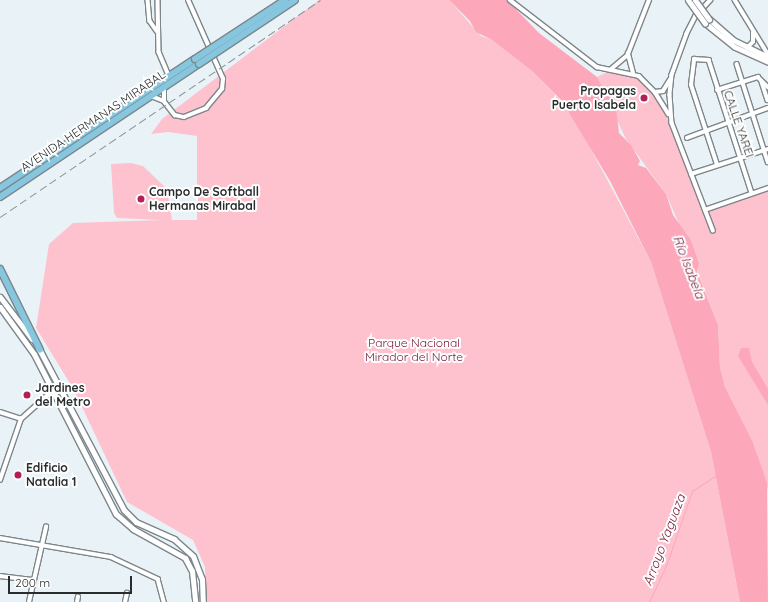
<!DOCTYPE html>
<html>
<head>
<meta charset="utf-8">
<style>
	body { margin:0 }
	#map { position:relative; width:768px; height:602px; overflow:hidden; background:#e9f3f7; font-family:Quicksand,sans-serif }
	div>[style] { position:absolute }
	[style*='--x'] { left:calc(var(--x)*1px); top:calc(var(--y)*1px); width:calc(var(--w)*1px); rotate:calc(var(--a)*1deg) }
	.green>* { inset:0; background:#fec2ce }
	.water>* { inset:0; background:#fca8ba }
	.stream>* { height:1px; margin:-0.5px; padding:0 0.5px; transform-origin:0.5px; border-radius:0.5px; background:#fca8ba }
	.roads { filter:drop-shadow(1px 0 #7d868a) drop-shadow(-1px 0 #7d868a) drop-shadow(0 1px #7d868a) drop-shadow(0 -1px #7d868a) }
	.street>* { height:3.5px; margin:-1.75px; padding:0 1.75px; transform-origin:1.75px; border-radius:1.75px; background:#fff }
	.secondary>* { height:5px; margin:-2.5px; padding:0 2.5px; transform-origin:2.5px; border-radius:2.5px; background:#fff }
	.primary>* { height:6px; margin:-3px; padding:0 3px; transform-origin:3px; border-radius:3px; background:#86c7df }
	.rail>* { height:1px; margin-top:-0.5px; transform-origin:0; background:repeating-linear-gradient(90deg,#8f9699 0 8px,transparent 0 12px) }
	.bridges { filter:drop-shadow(1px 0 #7d868a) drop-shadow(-1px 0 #7d868a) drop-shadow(0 1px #7d868a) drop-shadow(0 -1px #7d868a) }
	.secondary-bridge>* { height:5px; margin:-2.5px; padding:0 2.5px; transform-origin:2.5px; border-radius:2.5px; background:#fff }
	.primary-bridge>* { height:6px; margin:-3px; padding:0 3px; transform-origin:3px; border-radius:3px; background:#86c7df }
	.dots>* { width:11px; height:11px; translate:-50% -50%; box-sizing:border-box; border:2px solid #fefefe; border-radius:50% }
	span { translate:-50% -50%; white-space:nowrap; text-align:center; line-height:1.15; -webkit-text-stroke:4px #fefefe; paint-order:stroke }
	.poi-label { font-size:12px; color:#282c2d; font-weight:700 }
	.right { translate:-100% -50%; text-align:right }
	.left { translate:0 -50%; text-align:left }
	.street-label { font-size:12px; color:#282c2d }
	.park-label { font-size:12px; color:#731335 }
	.water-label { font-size:13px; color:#761637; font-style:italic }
	.scale { position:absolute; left:8px; top:576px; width:124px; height:18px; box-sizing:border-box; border:2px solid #282c2d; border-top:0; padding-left:5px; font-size:12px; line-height:14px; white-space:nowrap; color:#282c2d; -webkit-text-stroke:3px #fefefe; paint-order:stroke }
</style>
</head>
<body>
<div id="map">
	<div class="green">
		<i style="clip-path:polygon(319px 0,449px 0,481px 36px,492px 40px,532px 71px,570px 110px,651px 262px,711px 452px,740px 602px,206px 602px,205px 567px,193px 540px,127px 502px,74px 390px,36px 328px,49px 244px,73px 223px,162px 220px,117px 218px,114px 213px,111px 164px,131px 163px,143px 166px,167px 189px,172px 220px,197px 220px,197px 136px,168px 132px,151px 134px,162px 119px)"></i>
		<i style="clip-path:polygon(609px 71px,633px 73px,655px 92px,670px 115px,705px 210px,768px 188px,768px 490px,754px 444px,725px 387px,720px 367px,718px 325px,696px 267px,699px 263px,691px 240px,680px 226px,666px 194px,626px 139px,617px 120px,615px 98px,601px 88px,597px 77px)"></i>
	</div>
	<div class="water">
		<i style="clip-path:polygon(449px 0,507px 0,539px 33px,597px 77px,606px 94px,615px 98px,619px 133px,631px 145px,640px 161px,638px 165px,646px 168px,666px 194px,673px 215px,691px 240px,699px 263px,697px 271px,718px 325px,720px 367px,725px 387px,753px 442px,767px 483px,768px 602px,740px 602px,711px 452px,651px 262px,610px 181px,562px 101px,532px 71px,492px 40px,476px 32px,470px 21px)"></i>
		<i style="clip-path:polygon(741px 348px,749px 348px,752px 362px,768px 389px,768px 405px,738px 356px)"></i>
	</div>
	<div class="stream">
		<i style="--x:649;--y:602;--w:40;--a:-65"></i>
		<i style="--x:666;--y:566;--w:79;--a:-70.9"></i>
		<i style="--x:692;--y:491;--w:30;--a:-33"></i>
	</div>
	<div class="roads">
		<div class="street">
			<i style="--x:148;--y:0;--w:21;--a:85"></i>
			<i style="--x:150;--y:21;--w:12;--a:55"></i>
			<i style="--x:158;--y:0;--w:52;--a:88.9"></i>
			<i style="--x:159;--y:52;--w:26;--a:67"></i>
			<i style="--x:510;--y:0;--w:110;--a:37.6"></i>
			<i style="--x:597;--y:67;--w:43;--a:12.1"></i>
			<i style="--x:639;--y:76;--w:23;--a:45"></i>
			<i style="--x:655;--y:92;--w:26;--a:58"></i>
			<i style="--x:711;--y:0;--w:22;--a:133"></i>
			<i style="--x:696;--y:16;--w:20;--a:117"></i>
			<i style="--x:687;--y:34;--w:44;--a:110.1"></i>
			<i style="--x:672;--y:75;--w:20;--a:96"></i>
			<i style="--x:670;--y:95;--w:28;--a:86"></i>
			<i style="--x:672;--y:123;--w:115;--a:69"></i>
			<i style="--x:735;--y:0;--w:63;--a:58.6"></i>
			<i style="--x:747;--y:48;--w:8;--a:-45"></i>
			<i style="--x:753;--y:42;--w:9;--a:-90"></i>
			<i style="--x:737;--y:64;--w:103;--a:72.4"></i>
			<i style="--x:610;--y:70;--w:23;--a:-40"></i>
			<i style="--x:633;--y:73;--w:20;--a:-105"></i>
			<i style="--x:628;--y:54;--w:58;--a:-68.7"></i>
			<i style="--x:762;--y:82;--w:19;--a:72"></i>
			<i style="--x:717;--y:90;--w:43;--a:-17.6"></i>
			<i style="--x:758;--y:77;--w:14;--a:45"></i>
			<i style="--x:655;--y:92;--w:8;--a:-7"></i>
			<i style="--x:663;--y:91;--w:13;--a:-58"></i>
			<i style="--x:151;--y:96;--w:14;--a:21"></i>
			<i style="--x:164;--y:101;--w:18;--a:52"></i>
			<i style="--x:175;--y:115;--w:9;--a:13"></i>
			<i style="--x:184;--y:117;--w:24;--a:-22"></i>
			<i style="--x:206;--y:108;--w:25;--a:-50"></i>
			<i style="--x:222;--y:89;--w:10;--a:-84"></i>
			<i style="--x:223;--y:79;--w:86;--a:-113.9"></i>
			<i style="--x:164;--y:101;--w:14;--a:-90"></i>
			<i style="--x:687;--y:138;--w:86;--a:-20.3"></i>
			<i style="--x:717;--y:165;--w:84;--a:-108"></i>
			<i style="--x:691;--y:85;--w:26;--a:-83"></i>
			<i style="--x:694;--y:59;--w:15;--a:4"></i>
			<i style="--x:709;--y:60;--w:140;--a:72.1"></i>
			<i style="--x:691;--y:174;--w:81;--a:-18"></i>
			<i style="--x:705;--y:210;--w:67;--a:-19.2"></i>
			<i style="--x:0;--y:412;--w:22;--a:18"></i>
			<i style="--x:0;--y:480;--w:65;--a:-71"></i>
			<i style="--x:21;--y:419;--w:51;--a:-41.8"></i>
			<i style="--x:0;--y:538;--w:113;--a:9.7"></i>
			<i style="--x:111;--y:557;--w:52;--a:25.1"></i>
			<i style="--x:158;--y:579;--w:24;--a:75"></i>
			<i style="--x:0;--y:576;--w:34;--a:7"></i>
			<i style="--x:29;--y:602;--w:77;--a:-77.2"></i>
			<i style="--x:77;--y:602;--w:5;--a:-79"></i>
			<i style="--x:125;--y:602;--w:9;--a:-77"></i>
		</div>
		<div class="secondary">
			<i style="--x:709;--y:19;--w:32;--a:41"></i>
			<i style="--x:733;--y:40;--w:39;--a:26"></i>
			<i style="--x:705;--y:23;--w:38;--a:39"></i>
			<i style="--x:735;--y:47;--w:36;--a:24"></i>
			<i style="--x:0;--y:297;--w:53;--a:52.7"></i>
			<i style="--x:0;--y:307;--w:58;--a:54.1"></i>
			<i style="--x:34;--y:354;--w:180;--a:62.9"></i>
			<i style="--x:116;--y:514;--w:23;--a:41"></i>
			<i style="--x:133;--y:529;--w:60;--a:29.1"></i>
			<i style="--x:185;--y:558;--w:15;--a:62"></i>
			<i style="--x:192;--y:571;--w:31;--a:84"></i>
			<i style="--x:38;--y:347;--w:184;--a:62.2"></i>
			<i style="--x:124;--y:510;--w:17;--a:45"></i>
			<i style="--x:136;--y:522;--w:42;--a:24.1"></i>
			<i style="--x:174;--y:539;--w:25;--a:42"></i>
			<i style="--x:193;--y:556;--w:25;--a:69"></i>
			<i style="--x:202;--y:579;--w:23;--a:88"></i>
		</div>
		<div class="primary">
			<i style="--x:0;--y:188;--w:234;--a:-33.5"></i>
			<i style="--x:0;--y:197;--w:239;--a:-33.8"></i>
			<i style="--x:0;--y:269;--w:90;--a:63.7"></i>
		</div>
	</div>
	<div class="rail">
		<i style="--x:0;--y:217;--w:387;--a:-34.1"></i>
	</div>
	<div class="bridges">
		<div class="secondary-bridge">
			<i style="--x:688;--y:0;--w:29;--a:54"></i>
			<i style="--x:695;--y:0;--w:24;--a:54"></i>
		</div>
		<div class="primary-bridge">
			<i style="--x:195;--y:59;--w:108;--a:-33.2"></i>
			<i style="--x:199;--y:64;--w:115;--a:-33.7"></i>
		</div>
	</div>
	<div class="dots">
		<i style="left:644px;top:98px;background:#b12155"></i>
		<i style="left:141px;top:199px;background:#b12155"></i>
		<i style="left:27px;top:395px;background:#b12155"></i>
		<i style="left:18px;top:475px;background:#b12155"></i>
	</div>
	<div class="poi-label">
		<span class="right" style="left:636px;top:98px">Propagas<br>Puerto Isabela</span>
		<span class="left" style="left:149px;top:199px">Campo De Softball<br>Hermanas Mirabal</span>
		<span class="left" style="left:35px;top:395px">Jardines<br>del Metro</span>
		<span class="left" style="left:26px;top:475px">Edificio<br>Natalia 1</span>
	</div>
	<div class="street-label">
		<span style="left:93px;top:121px;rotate:-34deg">AVENIDA HERMANAS MIRABAL</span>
		<span style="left:739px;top:124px;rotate:71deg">CALLE YAREI</span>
	</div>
	<div class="park-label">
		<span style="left:414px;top:350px">Parque Nacional<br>Mirador del Norte</span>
	</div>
	<div class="water-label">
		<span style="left:689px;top:267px;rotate:69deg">Río Isabela</span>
		<span style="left:664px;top:540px;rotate:-69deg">Arroyo Yaguaza</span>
	</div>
	<div class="scale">200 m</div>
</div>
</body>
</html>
